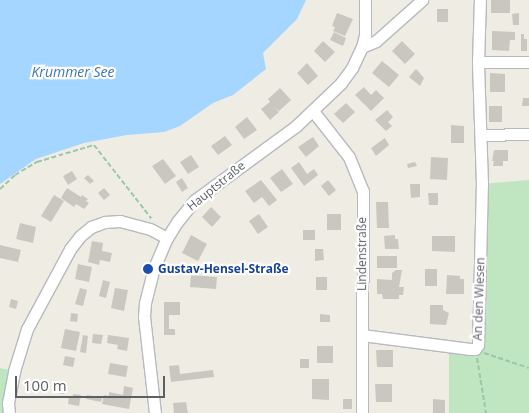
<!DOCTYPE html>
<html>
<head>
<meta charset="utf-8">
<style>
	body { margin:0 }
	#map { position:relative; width:529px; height:413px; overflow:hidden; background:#efece4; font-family:"Open Sans",sans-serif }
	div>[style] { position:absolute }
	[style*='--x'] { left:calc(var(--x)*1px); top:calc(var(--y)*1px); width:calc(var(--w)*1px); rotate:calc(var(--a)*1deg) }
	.green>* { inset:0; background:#c0e6c1 }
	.water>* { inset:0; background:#a4d6ff }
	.building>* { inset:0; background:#cac7c1 }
	.path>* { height:2px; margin-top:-1px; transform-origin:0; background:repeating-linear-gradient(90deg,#99c7a7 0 5px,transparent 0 7.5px) }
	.roads { filter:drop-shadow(1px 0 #b6babe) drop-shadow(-1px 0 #b6babe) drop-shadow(0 1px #b6babe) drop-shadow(0 -1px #b6babe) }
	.street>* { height:11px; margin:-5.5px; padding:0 5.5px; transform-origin:5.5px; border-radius:5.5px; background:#fff }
	.dots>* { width:14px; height:14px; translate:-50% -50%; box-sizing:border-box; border:2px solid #fff; border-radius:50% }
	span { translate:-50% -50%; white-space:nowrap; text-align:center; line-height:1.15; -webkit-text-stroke:4.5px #fff; paint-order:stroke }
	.street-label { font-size:12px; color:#5c6065 }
	.transit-label { font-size:12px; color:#164399; font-weight:700 }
	.left { translate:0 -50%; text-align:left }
	.water-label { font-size:14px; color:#3f75b2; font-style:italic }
	.scale { position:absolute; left:15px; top:376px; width:150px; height:22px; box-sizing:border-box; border:2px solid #5c6065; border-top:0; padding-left:6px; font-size:15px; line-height:18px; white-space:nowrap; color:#5c6065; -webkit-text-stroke:4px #fff; paint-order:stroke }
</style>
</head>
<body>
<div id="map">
	<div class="green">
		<i style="clip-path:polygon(529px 180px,529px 413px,449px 413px,449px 348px,479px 352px,482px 184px)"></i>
		<i style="clip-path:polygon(0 368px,14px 371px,9px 413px,0 413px)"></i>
	</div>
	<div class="water">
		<i style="clip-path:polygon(0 0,306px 0,297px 19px,263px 53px,266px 69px,233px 95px,213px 103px,180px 126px,164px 132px,127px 135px,84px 143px,36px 159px,0 184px)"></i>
	</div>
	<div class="building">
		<i style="clip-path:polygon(491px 0,510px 0,510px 13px,491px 13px)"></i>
		<i style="clip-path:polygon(437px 9px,448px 9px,448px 22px,437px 22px)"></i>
		<i style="clip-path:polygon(337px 13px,353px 19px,345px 36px,333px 31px,335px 27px,332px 26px)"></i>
		<i style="clip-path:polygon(519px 13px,519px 25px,513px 25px,512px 14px)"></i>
		<i style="clip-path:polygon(492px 31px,515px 32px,515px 40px,510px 40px,509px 51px,492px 50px)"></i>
		<i style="clip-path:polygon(334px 32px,346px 38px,343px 46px,330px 40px)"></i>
		<i style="clip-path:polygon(521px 34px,524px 34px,524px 39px,527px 39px,527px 51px,521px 51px)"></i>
		<i style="clip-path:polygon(323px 41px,335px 52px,325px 62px,314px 51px)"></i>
		<i style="clip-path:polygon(402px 41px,415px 54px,405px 64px,392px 51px)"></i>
		<i style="clip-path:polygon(382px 61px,399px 75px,389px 87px,372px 73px)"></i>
		<i style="clip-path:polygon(307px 63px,318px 76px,308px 85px,297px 73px)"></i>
		<i style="clip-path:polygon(416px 69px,424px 78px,420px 86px,409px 77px)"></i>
		<i style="clip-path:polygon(490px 73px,505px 74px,505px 92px,490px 92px)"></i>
		<i style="clip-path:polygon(364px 87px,371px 95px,376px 90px,384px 98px,371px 111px,355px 95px)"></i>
		<i style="clip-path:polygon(280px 88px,291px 100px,279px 111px,274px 107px,279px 112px,270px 120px,261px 109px,270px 102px,268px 99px)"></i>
		<i style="clip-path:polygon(523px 98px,529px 98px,529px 106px,522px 106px)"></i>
		<i style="clip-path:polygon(346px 103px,355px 112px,343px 123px,334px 114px)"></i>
		<i style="clip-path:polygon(489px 106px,502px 106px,502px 122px,489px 122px)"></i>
		<i style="clip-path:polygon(387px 110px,393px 117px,388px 122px,392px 126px,386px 131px,375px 120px)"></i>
		<i style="clip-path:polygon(247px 117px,257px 130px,244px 139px,235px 127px)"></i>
		<i style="clip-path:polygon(451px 125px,464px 126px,464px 143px,451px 143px)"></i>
		<i style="clip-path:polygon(225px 136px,232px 145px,218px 155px,211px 146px)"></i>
		<i style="clip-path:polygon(313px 137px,319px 146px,306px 157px,298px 147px)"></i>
		<i style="clip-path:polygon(385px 138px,389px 145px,376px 156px,371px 148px)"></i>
		<i style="clip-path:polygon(494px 150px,508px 150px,508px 161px,503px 161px,503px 166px,493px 166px,494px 161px,492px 161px)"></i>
		<i style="clip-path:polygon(191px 155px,199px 167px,188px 174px,180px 162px)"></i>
		<i style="clip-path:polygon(431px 157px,448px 158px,447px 180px,430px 179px)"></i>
		<i style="clip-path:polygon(163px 159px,176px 176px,165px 184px,152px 166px)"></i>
		<i style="clip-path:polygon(299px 162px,307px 174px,314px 169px,318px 175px,304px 186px,291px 168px)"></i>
		<i style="clip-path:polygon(415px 162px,417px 166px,408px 168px,407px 164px)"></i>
		<i style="clip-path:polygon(282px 169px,293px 184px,281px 192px,270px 178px)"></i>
		<i style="clip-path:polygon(72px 171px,77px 179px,68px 185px,63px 176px)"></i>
		<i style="clip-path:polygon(88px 175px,94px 181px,90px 184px,84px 178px)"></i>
		<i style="clip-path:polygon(182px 178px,188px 188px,182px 192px,176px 182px)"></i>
		<i style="clip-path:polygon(261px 180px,277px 200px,269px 206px,262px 197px,254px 203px,245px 191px)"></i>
		<i style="clip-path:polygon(328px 180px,336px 190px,329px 196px,321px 186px)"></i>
		<i style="clip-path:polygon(410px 184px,420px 184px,420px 197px,411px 198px)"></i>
		<i style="clip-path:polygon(67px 188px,81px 197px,82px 195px,88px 199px,86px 201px,89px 203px,84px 209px,76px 204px,74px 207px,61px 198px)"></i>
		<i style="clip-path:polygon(104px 188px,110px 195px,104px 200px,98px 193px)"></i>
		<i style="clip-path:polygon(428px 193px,438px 193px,438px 205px,429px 205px)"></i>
		<i style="clip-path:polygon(54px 195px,64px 201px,51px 222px,41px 216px)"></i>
		<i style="clip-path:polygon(376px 202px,388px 202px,389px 228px,377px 228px)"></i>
		<i style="clip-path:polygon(211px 207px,221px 217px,212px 227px,202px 217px)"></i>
		<i style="clip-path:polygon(259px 214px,268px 227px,258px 234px,249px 221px)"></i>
		<i style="clip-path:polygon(327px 214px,341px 214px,341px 230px,327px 230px)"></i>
		<i style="clip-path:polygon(20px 223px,36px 227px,33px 243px,16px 239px)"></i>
		<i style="clip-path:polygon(303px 230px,315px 230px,315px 240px,303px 240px)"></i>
		<i style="clip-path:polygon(191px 235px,207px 244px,198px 261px,182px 253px)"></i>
		<i style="clip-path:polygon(395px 235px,395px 239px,398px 239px,399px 249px,385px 249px,384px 236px)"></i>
		<i style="clip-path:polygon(432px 236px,455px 236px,455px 252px,432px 251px)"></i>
		<i style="clip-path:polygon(92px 241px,103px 243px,102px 251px,112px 253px,110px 262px,100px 260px,99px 265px,88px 262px)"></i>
		<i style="clip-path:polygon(0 245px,21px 250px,18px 262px,0 258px)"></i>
		<i style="clip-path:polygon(315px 249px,323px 249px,324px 260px,315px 261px)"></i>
		<i style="clip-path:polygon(377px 256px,397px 256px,397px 268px,377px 268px)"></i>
		<i style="clip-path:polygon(78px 264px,92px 267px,89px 282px,75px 279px)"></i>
		<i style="clip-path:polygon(425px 269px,437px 269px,437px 286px,425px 286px)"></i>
		<i style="clip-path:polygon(396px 270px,402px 270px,399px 287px,404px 287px,403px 295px,399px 295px,399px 299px,383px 299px,382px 294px,377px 294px,377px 279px,392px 280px,392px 273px)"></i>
		<i style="clip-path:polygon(191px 275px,217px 277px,216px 289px,190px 287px)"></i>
		<i style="clip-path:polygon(447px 275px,460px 276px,460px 279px,464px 279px,464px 294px,446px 294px)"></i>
		<i style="clip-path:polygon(316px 277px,327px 277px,327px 290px,316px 290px)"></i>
		<i style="clip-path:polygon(103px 280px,110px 282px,106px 298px,99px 296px)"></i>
		<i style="clip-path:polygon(80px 288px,87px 290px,83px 306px,75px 304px)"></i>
		<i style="clip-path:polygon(115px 288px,128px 290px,124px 311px,111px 308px)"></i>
		<i style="clip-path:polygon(11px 299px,18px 301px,16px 309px,9px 307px)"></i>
		<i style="clip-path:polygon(164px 302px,180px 302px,180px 315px,169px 315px,169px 329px,175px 329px,175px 335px,164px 335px)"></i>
		<i style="clip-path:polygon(430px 305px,443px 305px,443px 310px,449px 313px,446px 325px,430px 324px)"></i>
		<i style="clip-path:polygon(71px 313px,78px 314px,77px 322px,70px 321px)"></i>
		<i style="clip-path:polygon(320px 314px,330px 315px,330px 322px,320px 322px)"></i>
		<i style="clip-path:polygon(65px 329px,80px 332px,76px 351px,61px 348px)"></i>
		<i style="clip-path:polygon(93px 334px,103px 335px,101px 344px,92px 343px)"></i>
		<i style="clip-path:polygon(83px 335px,88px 336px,86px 353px,80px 352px)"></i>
		<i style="clip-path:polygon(108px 335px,129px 338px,127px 351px,117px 349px,118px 345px,107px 343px)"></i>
		<i style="clip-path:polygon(317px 346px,333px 346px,333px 363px,317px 363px)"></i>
		<i style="clip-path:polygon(376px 350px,393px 350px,393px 367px,377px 367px)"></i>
		<i style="clip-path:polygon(65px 356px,75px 358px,73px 367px,63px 365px)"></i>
		<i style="clip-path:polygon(300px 359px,309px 359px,309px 368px,300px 368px)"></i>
		<i style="clip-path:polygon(110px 363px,128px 366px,126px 377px,108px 374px)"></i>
		<i style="clip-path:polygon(179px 365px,180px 374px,213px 370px,214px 377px,171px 382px,169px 366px)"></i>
		<i style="clip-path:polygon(312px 379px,329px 379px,329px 400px,312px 399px)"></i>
		<i style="clip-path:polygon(54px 383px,66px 385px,64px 394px,57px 393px,57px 390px,53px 389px)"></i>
		<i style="clip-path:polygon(375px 384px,392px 384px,392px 402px,376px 402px)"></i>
		<i style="clip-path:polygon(124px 386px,133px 388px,129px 409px,102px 404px,104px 395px,109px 396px,109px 392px,123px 395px)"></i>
		<i style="clip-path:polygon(73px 394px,81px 395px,79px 406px,68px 404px,69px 397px,73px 398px)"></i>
		<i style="clip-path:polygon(87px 395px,102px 398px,101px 402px,86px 399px)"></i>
		<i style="clip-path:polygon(343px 399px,352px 399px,352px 409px,343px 409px)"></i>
		<i style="clip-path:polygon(433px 399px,445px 400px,445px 413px,433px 413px)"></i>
		<i style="clip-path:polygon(186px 402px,188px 413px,174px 413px,173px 403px)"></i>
	</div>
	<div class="path">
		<i style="--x:0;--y:189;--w:21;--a:-43"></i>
		<i style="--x:15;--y:175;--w:26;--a:-31"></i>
		<i style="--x:37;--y:162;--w:59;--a:-16.6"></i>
		<i style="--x:94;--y:145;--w:93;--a:52"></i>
		<i style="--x:484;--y:353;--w:47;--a:18.4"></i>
		<i style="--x:477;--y:358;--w:56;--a:80.7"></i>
	</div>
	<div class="roads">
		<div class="street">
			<i style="--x:362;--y:47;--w:15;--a:-23"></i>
			<i style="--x:376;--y:41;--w:62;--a:-41.7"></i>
			<i style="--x:478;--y:62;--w:51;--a:0"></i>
			<i style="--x:313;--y:111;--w:58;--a:52"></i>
			<i style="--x:349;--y:157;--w:37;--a:68"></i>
			<i style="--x:363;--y:191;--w:222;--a:90.3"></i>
			<i style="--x:481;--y:135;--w:48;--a:-1.2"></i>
			<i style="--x:362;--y:335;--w:109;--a:7.4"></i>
			<i style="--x:470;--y:349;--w:5;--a:0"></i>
			<i style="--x:475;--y:349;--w:5;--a:-53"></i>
			<i style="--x:478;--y:345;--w:161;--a:-88.6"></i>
			<i style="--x:482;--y:184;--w:122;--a:-91.9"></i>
			<i style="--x:478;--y:62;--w:62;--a:-88.2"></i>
			<i style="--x:9;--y:413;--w:10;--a:-96"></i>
			<i style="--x:8;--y:403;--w:33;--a:-79"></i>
			<i style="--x:14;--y:371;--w:44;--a:-72.8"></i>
			<i style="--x:27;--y:329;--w:91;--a:-61.7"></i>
			<i style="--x:70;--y:249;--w:16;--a:-52"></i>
			<i style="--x:80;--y:236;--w:14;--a:-39"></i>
			<i style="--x:91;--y:227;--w:15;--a:-20"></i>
			<i style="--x:105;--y:222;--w:15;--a:-4"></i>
			<i style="--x:120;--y:221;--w:31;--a:15"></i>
			<i style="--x:150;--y:229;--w:19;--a:28"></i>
			<i style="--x:155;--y:413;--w:97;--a:-96.5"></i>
			<i style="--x:144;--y:317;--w:14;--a:-86"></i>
			<i style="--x:145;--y:303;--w:36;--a:-76"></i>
			<i style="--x:154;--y:268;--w:33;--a:-67"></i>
			<i style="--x:167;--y:238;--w:19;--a:-58"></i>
			<i style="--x:177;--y:222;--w:28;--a:-51"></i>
			<i style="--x:195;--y:200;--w:125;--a:-36.2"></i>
			<i style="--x:296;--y:126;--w:62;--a:-43.7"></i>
			<i style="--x:341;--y:83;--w:19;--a:-54"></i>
			<i style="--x:352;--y:68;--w:23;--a:-65"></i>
			<i style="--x:362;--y:47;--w:12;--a:-76"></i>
			<i style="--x:365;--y:35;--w:35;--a:-90"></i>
		</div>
	</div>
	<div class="dots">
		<i style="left:148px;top:269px;background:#1a4fb4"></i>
	</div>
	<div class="street-label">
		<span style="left:216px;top:186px;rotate:-39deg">Hauptstraße</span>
		<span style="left:362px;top:254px;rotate:-90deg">Lindenstraße</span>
		<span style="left:479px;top:299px;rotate:-88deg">An den Wiesen</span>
	</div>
	<div class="transit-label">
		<span class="left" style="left:158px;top:269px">Gustav-Hensel-Straße</span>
	</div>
	<div class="water-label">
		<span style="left:73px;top:72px">Krummer See</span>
	</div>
	<div class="scale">100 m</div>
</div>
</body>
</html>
